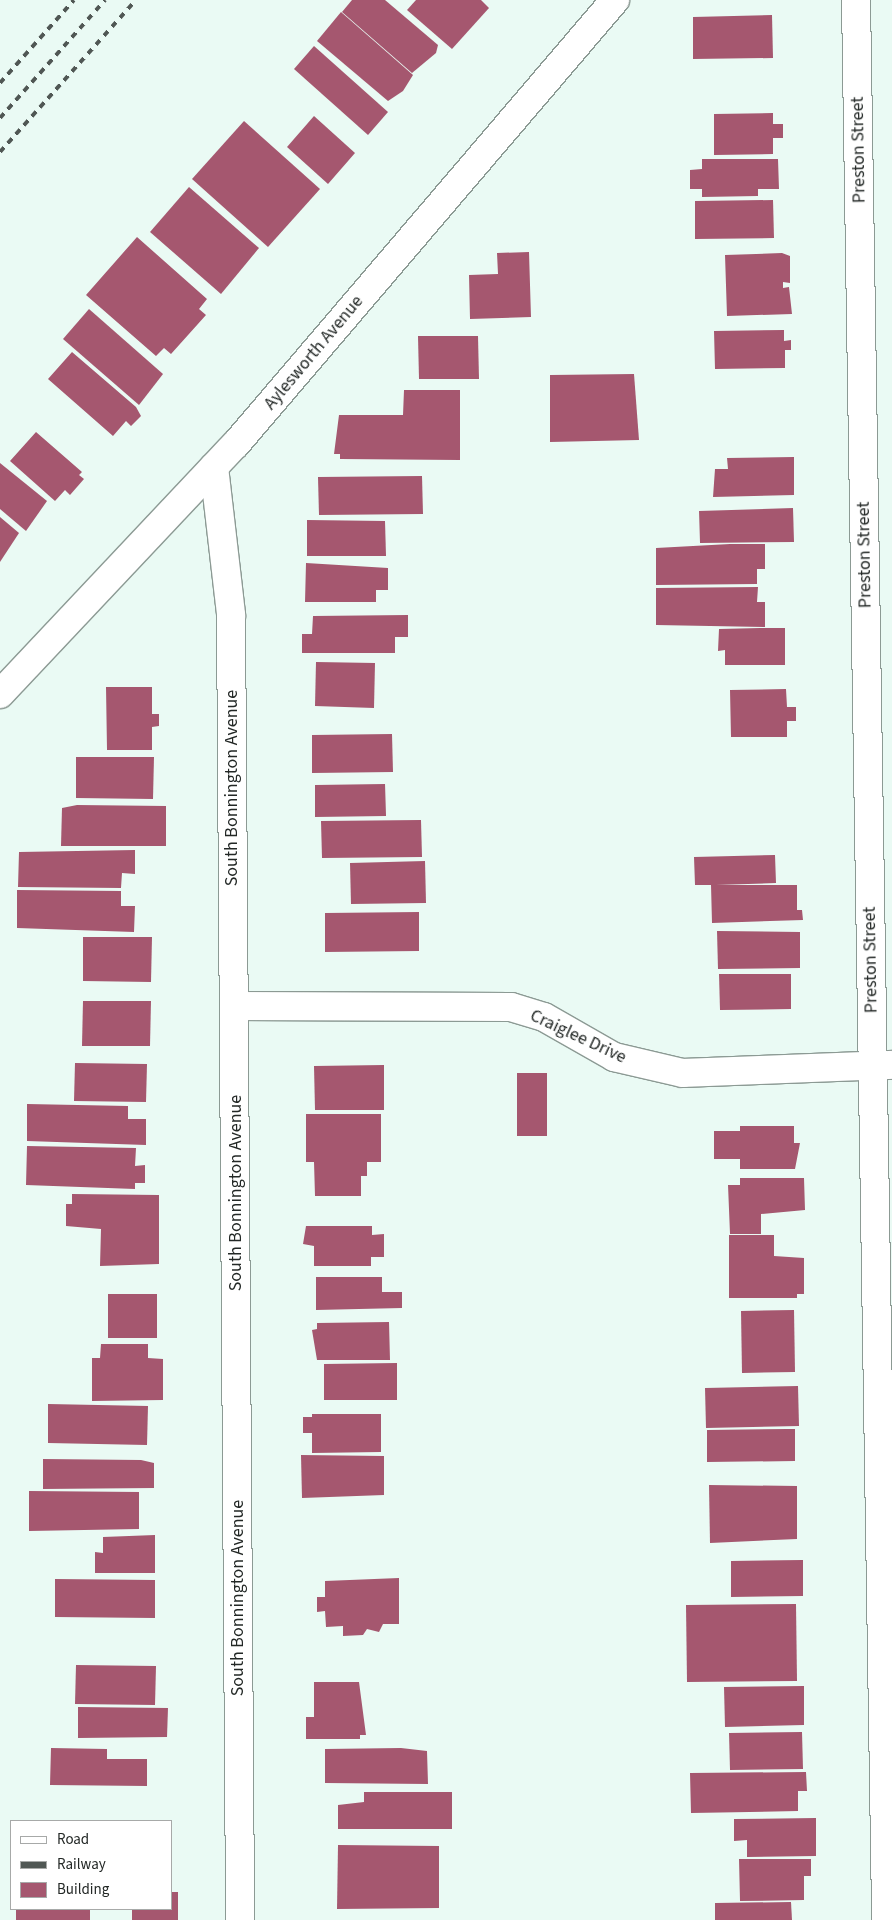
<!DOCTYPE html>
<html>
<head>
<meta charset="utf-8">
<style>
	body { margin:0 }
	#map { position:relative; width:892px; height:1920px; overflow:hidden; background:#eafaf4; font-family:"Source Sans 3",sans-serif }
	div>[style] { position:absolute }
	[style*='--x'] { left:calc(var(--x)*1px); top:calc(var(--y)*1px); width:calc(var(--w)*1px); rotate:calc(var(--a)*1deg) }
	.building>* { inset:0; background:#a5576f }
	.roads { filter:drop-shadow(1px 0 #8c9a94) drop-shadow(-1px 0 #8c9a94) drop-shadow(0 1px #8c9a94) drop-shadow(0 -1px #8c9a94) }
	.minor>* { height:28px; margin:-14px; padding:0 14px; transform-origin:14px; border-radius:14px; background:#fff }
	.rail>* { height:4px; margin-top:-2px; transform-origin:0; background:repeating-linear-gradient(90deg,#505754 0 6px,transparent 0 12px) }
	span { translate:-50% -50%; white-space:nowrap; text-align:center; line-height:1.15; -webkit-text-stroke:5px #fff; paint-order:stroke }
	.street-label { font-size:18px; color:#232826 }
	.legend { position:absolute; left:10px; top:1820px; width:162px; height:90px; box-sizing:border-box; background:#fff; border:1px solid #a7a9a8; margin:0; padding:6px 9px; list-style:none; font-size:15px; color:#232826 }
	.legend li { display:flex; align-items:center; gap:10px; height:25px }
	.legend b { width:25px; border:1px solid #a7a9a8 }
</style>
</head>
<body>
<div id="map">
	<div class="building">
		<i style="clip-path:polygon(352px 0,385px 0,438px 45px,436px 53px,412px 73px,342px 12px)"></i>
		<i style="clip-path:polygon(416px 0,481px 0,489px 8px,452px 49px,407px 10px)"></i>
		<i style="clip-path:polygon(341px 12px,413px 75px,403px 91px,388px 101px,317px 41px)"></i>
		<i style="clip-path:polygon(772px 15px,773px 58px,693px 59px,693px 17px)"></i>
		<i style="clip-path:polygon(314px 46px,388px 112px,368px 135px,294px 69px)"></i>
		<i style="clip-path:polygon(773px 113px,773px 124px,783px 124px,783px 138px,773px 138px,773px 154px,714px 155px,714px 114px)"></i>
		<i style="clip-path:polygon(314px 116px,355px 153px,328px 184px,287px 147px)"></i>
		<i style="clip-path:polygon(244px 121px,320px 189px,268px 247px,192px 179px)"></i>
		<i style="clip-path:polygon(702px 159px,778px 159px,779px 189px,758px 189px,758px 196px,702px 197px,702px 189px,690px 189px,690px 170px,702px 169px)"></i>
		<i style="clip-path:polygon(189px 187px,259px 248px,221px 294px,150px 232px)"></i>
		<i style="clip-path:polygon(773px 200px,774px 238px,695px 239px,695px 201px)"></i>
		<i style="clip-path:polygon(137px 237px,207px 299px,199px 309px,206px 315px,171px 354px,164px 348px,156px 356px,86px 295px)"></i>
		<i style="clip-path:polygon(529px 252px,531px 317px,470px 319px,469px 275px,498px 274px,497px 253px)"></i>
		<i style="clip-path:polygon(782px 253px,790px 256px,790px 283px,783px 282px,783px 288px,789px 287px,792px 314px,727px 316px,725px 255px)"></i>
		<i style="clip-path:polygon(89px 309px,163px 374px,139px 405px,63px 339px)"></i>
		<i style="clip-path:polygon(784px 330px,784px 341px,791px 340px,791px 350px,785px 350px,785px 368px,715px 369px,714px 331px)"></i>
		<i style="clip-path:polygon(418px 336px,478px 336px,479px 379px,419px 379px)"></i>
		<i style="clip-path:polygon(72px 352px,136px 407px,141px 416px,131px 426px,126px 421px,113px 436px,48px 379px)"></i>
		<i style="clip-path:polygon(634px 374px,639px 440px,550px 442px,550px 375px)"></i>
		<i style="clip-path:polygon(404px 390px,460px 390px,460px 460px,340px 459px,340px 454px,334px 454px,339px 415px,403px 415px)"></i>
		<i style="clip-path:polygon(36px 432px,82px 472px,79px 475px,84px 479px,70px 495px,65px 490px,55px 501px,10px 461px)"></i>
		<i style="clip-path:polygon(794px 457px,794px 495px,713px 497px,715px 469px,728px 469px,727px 458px)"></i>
		<i style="clip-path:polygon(0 463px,47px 501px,26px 531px,0 509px)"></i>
		<i style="clip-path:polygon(422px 476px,423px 514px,319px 515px,318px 477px)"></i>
		<i style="clip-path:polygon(793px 508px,794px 542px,700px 543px,699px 511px)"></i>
		<i style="clip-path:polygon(0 517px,19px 533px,0 562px)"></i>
		<i style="clip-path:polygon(307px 520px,385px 521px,386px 556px,307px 556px)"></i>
		<i style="clip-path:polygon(730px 544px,765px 544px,765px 569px,757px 569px,757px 584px,656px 585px,656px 548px)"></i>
		<i style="clip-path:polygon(306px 563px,388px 568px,388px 590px,376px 590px,376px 602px,305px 602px)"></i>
		<i style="clip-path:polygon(758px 587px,757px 602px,765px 602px,765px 627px,656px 625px,656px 588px)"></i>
		<i style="clip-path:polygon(408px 615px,408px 637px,395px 637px,395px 653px,302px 653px,302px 634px,312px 634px,313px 616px)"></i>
		<i style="clip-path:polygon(760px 628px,785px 628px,785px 665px,725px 665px,725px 650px,718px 651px,719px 629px)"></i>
		<i style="clip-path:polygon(316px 662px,375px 663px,374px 708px,315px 706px)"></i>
		<i style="clip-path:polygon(106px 687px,152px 687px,152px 714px,159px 714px,159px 726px,152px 727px,152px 750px,107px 750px)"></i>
		<i style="clip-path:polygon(786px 689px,787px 707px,796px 707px,796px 721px,787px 721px,787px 737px,731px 737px,730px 690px)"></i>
		<i style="clip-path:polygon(392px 734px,393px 772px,312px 773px,312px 735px)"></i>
		<i style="clip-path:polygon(76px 757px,154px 757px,153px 799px,76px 798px)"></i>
		<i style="clip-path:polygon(385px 784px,386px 816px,315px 817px,315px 785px)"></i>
		<i style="clip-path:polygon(77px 805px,166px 806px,166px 846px,61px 846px,62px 808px)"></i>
		<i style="clip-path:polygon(421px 820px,422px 857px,322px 858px,321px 821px)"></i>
		<i style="clip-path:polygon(135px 850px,135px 874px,122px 873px,121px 888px,18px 887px,19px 852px)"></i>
		<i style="clip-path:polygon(775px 855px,776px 883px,716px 885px,797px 885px,797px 910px,802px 910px,803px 920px,712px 923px,711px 885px,695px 885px,694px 857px)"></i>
		<i style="clip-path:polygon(425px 861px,426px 903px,351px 904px,350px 863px)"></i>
		<i style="clip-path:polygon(17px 890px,121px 891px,121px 906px,135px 906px,134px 932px,17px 928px)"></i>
		<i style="clip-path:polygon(419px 912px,419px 951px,325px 952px,325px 913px)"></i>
		<i style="clip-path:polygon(717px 931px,800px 932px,800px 968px,718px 969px)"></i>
		<i style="clip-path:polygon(83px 937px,152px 937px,151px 982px,83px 981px)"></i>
		<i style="clip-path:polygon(719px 974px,791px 974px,791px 1009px,720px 1010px)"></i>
		<i style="clip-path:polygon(83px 1001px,151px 1001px,150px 1046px,82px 1046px)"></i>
		<i style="clip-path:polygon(75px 1063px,147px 1064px,146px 1102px,74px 1101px)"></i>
		<i style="clip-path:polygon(384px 1065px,384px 1110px,315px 1110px,314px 1066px)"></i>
		<i style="clip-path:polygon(517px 1073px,547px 1073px,547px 1136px,517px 1136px)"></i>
		<i style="clip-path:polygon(27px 1104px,128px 1106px,128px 1119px,146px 1119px,146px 1145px,27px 1141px)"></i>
		<i style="clip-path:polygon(306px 1114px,381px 1114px,381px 1162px,367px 1162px,367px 1176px,361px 1176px,361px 1196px,315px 1196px,314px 1162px,306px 1162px)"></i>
		<i style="clip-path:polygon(740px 1126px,794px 1126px,794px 1143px,800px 1143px,795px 1169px,740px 1169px,740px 1159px,714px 1159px,714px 1131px,740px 1131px)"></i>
		<i style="clip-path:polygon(27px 1146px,136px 1148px,135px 1166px,145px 1165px,145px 1183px,135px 1183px,135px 1189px,26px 1185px)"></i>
		<i style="clip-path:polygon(740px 1178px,804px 1178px,805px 1210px,761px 1214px,761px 1234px,730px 1234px,728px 1185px,740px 1185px)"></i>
		<i style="clip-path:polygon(72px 1194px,159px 1195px,159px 1264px,100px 1266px,101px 1229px,66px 1226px,66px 1204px,72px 1204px)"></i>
		<i style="clip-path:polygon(306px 1226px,372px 1226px,372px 1235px,384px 1234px,384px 1257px,371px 1257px,371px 1266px,314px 1266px,314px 1246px,303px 1244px)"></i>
		<i style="clip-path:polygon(729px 1235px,774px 1235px,774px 1256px,804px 1258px,804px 1294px,797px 1294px,797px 1298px,729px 1298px)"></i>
		<i style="clip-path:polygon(316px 1277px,382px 1277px,382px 1292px,402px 1292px,402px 1308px,316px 1310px)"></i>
		<i style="clip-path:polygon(108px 1294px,157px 1294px,157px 1338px,108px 1338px)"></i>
		<i style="clip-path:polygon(794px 1310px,795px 1372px,742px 1373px,741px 1311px)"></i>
		<i style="clip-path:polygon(389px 1322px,390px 1360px,317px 1360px,312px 1330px,317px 1329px,317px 1323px)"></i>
		<i style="clip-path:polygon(101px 1344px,148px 1344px,148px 1358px,163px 1359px,163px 1400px,92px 1401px,92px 1358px,100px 1358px)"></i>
		<i style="clip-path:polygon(397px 1363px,397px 1400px,324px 1400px,324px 1364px)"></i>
		<i style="clip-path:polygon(798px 1386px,799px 1426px,706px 1428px,705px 1388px)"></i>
		<i style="clip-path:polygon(48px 1404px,148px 1406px,147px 1445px,48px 1443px)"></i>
		<i style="clip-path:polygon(312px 1414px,381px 1414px,381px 1452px,312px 1453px,312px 1433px,303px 1433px,303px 1417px,312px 1417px)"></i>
		<i style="clip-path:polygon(787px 1429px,795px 1429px,795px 1461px,707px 1462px,707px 1430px)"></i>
		<i style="clip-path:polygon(301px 1455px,384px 1456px,384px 1495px,302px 1498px)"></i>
		<i style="clip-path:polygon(43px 1459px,141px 1460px,154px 1463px,154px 1488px,43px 1489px)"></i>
		<i style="clip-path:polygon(709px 1485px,797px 1486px,797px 1539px,710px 1543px)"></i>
		<i style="clip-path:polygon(29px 1491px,139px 1492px,139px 1529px,29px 1531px)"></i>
		<i style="clip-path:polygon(155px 1535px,155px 1573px,95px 1573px,95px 1552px,103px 1553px,103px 1537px)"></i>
		<i style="clip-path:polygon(803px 1560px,803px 1596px,731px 1597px,731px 1561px)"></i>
		<i style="clip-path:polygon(399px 1578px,399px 1624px,383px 1624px,379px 1632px,367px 1629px,363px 1635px,343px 1636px,343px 1626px,326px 1627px,325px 1611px,317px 1612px,317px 1597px,325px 1597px,325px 1581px)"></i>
		<i style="clip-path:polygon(55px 1579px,155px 1580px,155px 1618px,55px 1617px)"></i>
		<i style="clip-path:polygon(796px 1604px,797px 1681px,687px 1682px,686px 1605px)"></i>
		<i style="clip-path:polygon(76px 1665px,156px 1666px,155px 1705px,75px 1704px)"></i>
		<i style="clip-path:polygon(314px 1682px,359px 1682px,366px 1735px,360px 1735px,360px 1739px,306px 1739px,306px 1717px,314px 1717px)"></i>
		<i style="clip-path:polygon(804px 1686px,804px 1725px,725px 1727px,724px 1687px)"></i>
		<i style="clip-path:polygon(78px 1707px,168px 1708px,167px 1737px,78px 1738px)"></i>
		<i style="clip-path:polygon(802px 1732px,803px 1769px,730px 1770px,729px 1733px)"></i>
		<i style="clip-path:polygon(51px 1748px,107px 1749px,107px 1759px,147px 1759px,147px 1786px,50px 1785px)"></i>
		<i style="clip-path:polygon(401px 1748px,427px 1751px,428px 1784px,325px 1783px,325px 1749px)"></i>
		<i style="clip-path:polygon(806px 1772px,807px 1791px,798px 1791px,798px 1811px,691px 1813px,690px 1773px)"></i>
		<i style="clip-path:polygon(364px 1792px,452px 1792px,452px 1829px,338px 1829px,338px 1805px,364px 1802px)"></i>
		<i style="clip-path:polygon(816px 1818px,816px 1856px,747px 1857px,747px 1840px,734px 1841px,734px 1819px)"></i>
		<i style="clip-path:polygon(338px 1845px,439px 1846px,439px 1908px,337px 1909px)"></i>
		<i style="clip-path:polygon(739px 1859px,811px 1859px,811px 1876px,804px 1876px,804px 1900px,740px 1901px)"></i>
		<i style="clip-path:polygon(171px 1892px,178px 1892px,178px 1920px,132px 1920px,132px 1909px,171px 1909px)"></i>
		<i style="clip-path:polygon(791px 1902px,792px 1920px,715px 1920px,715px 1903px)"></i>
		<i style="clip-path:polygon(16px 1909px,90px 1909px,90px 1920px,16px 1920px)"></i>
	</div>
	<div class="roads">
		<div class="minor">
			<i style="--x:856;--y:0;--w:1920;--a:89.1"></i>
			<i style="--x:214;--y:467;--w:149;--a:83.4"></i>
			<i style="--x:231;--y:615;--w:1305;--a:89.6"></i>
			<i style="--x:0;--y:694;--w:344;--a:-46.7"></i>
			<i style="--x:236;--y:444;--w:584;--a:-49.52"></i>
			<i style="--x:234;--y:1006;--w:277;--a:0.2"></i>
			<i style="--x:511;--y:1007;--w:34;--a:17"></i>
			<i style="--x:544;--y:1017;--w:81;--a:29.7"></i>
			<i style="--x:614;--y:1057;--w:71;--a:13.1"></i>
			<i style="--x:683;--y:1073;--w:209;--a:-2.2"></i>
		</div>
	</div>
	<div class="rail">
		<i style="--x:0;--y:83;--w:111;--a:-48.3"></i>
		<i style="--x:0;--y:118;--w:158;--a:-48.3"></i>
		<i style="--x:0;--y:152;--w:204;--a:-48.2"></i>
	</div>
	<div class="street-label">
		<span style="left:859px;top:150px;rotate:-91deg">Preston Street</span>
		<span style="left:314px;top:353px;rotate:-50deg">Aylesworth Avenue</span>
		<span style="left:865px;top:555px;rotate:-91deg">Preston Street</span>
		<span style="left:232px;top:788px;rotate:-90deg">South Bonnington Avenue</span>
		<span style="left:871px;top:960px;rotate:-91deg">Preston Street</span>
		<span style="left:578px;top:1037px;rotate:25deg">Craiglee Drive</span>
		<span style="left:236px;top:1193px;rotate:-90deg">South Bonnington Avenue</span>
		<span style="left:238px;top:1598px;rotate:-90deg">South Bonnington Avenue</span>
	</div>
	<ul class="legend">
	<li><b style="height:6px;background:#fff"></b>Road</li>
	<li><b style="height:6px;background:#505754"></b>Railway</li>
	<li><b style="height:14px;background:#a5576f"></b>Building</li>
	</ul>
</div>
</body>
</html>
